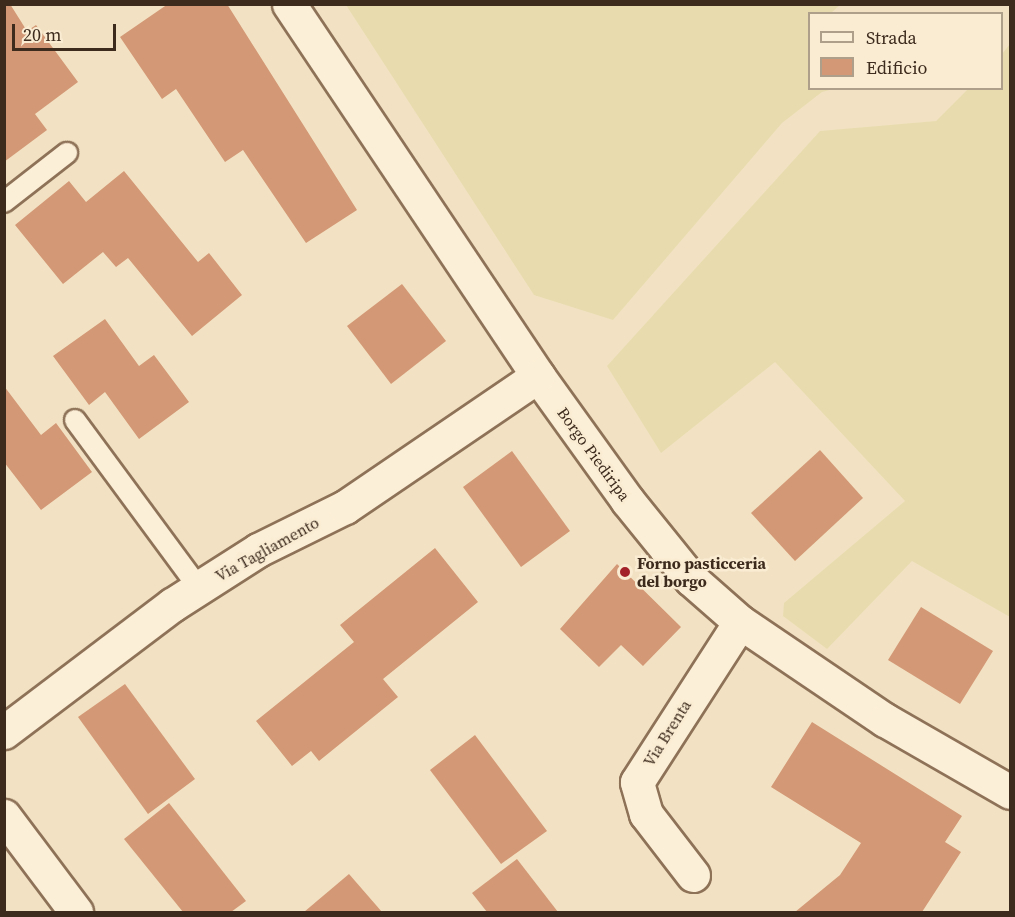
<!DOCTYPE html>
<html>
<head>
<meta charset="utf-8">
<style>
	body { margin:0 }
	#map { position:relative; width:1015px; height:917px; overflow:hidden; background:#f2e2c3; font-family:"Source Serif 4",serif }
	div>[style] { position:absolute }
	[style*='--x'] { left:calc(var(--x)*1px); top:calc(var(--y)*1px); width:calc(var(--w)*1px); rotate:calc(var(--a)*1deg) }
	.farmland>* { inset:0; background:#e8dcaf }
	.building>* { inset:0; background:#d39875 }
	.roads { filter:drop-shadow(2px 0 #8e7258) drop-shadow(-2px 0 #8e7258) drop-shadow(0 2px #8e7258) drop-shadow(0 -2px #8e7258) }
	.lane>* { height:20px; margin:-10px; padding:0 10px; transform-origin:10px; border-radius:10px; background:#fcefd7 }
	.street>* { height:33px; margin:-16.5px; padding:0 16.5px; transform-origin:16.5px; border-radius:16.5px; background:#fcefd7 }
	.dots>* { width:16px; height:16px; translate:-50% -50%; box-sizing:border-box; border:3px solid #f9ecd3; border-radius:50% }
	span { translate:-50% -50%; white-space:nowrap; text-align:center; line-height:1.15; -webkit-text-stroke:5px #f9ecd3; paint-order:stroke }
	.street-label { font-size:16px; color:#3d2b1d }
	.poi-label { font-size:16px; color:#3d2b1d; font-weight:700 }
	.left { translate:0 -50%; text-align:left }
	.frame { position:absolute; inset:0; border:6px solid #3d2b1d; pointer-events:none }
	.legend { position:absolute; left:808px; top:12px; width:195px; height:78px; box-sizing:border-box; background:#f9ecd3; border:2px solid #ae9f8a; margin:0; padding:8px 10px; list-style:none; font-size:18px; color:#3d2b1d }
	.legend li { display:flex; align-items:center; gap:12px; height:30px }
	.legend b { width:30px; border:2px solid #ae9f8a }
	.scale { position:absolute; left:12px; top:24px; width:104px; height:27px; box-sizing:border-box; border:3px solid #3d2b1d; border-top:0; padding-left:8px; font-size:18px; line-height:21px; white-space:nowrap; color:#3d2b1d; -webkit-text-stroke:4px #f9ecd3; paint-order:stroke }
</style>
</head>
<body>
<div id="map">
	<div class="farmland">
		<i style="clip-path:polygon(346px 5px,840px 5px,831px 13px,810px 14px,810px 88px,833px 89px,822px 92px,782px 123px,613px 320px,534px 295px)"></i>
		<i style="clip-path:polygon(1010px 44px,1010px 617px,912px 561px,827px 649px,783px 616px,784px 603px,905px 501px,775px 362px,661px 453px,607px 366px,820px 131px,936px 121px,968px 89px,1002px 88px,1002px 54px)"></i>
	</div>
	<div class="building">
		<i style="clip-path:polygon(4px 4px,10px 4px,27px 31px,36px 25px,78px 82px,35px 114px,47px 130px,4px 162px)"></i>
		<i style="clip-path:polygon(168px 4px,227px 4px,357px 210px,306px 243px,243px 150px,225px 162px,176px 89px,162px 99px,120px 37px)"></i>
		<i style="clip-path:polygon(124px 171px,198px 262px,209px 253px,242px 295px,192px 336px,128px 258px,116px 267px,103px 252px,63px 284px,15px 225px,69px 181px,86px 202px)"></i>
		<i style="clip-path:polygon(402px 284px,446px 341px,391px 384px,347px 326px)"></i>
		<i style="clip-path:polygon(105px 319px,139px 366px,154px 355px,189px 402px,139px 439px,105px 392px,89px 405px,53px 356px)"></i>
		<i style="clip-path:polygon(4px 386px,41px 435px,56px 423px,92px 472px,41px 510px,4px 462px)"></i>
		<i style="clip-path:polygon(820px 450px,863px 498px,795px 561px,751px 513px)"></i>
		<i style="clip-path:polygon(512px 451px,570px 531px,521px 567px,463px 487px)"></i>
		<i style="clip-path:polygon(435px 548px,478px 602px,383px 679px,398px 697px,319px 761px,311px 751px,292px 766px,256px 721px,354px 642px,340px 625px)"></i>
		<i style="clip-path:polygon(617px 564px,681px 627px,643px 666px,621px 645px,599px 667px,560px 629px)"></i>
		<i style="clip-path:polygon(921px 607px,993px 651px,960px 704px,888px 660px)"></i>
		<i style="clip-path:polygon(125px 684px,195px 779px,148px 814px,78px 717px)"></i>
		<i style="clip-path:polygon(812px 722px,962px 816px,945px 842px,961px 852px,922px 912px,795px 912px,840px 875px,861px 843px,771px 787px)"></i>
		<i style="clip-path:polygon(475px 735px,547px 831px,501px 864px,430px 770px)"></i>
		<i style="clip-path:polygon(169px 803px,246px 901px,231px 912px,183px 912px,124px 839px)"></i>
		<i style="clip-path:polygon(517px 859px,558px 912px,487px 912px,472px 893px)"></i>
		<i style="clip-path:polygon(349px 874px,382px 912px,304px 912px)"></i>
	</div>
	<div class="roads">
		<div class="lane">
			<i style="--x:4;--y:202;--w:80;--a:-37.9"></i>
			<i style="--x:75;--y:420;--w:209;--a:53.6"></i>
		</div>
		<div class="street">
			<i style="--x:289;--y:4;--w:448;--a:56.2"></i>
			<i style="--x:538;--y:376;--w:153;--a:54.3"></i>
			<i style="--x:627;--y:500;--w:102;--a:51"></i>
			<i style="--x:691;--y:579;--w:65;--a:41.3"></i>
			<i style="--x:740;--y:622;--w:175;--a:34.1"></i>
			<i style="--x:885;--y:720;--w:144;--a:29.9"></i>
			<i style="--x:4;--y:732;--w:211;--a:-37.1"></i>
			<i style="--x:172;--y:605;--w:102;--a:-32.6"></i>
			<i style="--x:258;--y:550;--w:97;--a:-26.3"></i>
			<i style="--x:345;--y:507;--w:233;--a:-34.2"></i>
			<i style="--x:4;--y:816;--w:120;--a:53.1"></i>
			<i style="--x:693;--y:875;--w:77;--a:-127.6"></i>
			<i style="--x:646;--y:814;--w:33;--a:-106"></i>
			<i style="--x:637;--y:782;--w:190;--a:-57.2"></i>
		</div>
	</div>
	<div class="dots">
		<i style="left:625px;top:572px;background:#a32229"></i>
	</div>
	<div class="street-label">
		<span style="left:594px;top:454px;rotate:54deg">Borgo Piediripa</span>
		<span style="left:267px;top:549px;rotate:-29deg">Via Tagliamento</span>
		<span style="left:667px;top:733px;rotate:-58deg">Via Brenta</span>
	</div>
	<div class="poi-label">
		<span class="left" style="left:637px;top:572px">Forno pasticceria<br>del borgo</span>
	</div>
	<div class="frame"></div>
	<ul class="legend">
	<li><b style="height:8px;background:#fcefd7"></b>Strada</li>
	<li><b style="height:16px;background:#d39875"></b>Edificio</li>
	</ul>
	<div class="scale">20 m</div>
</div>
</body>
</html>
